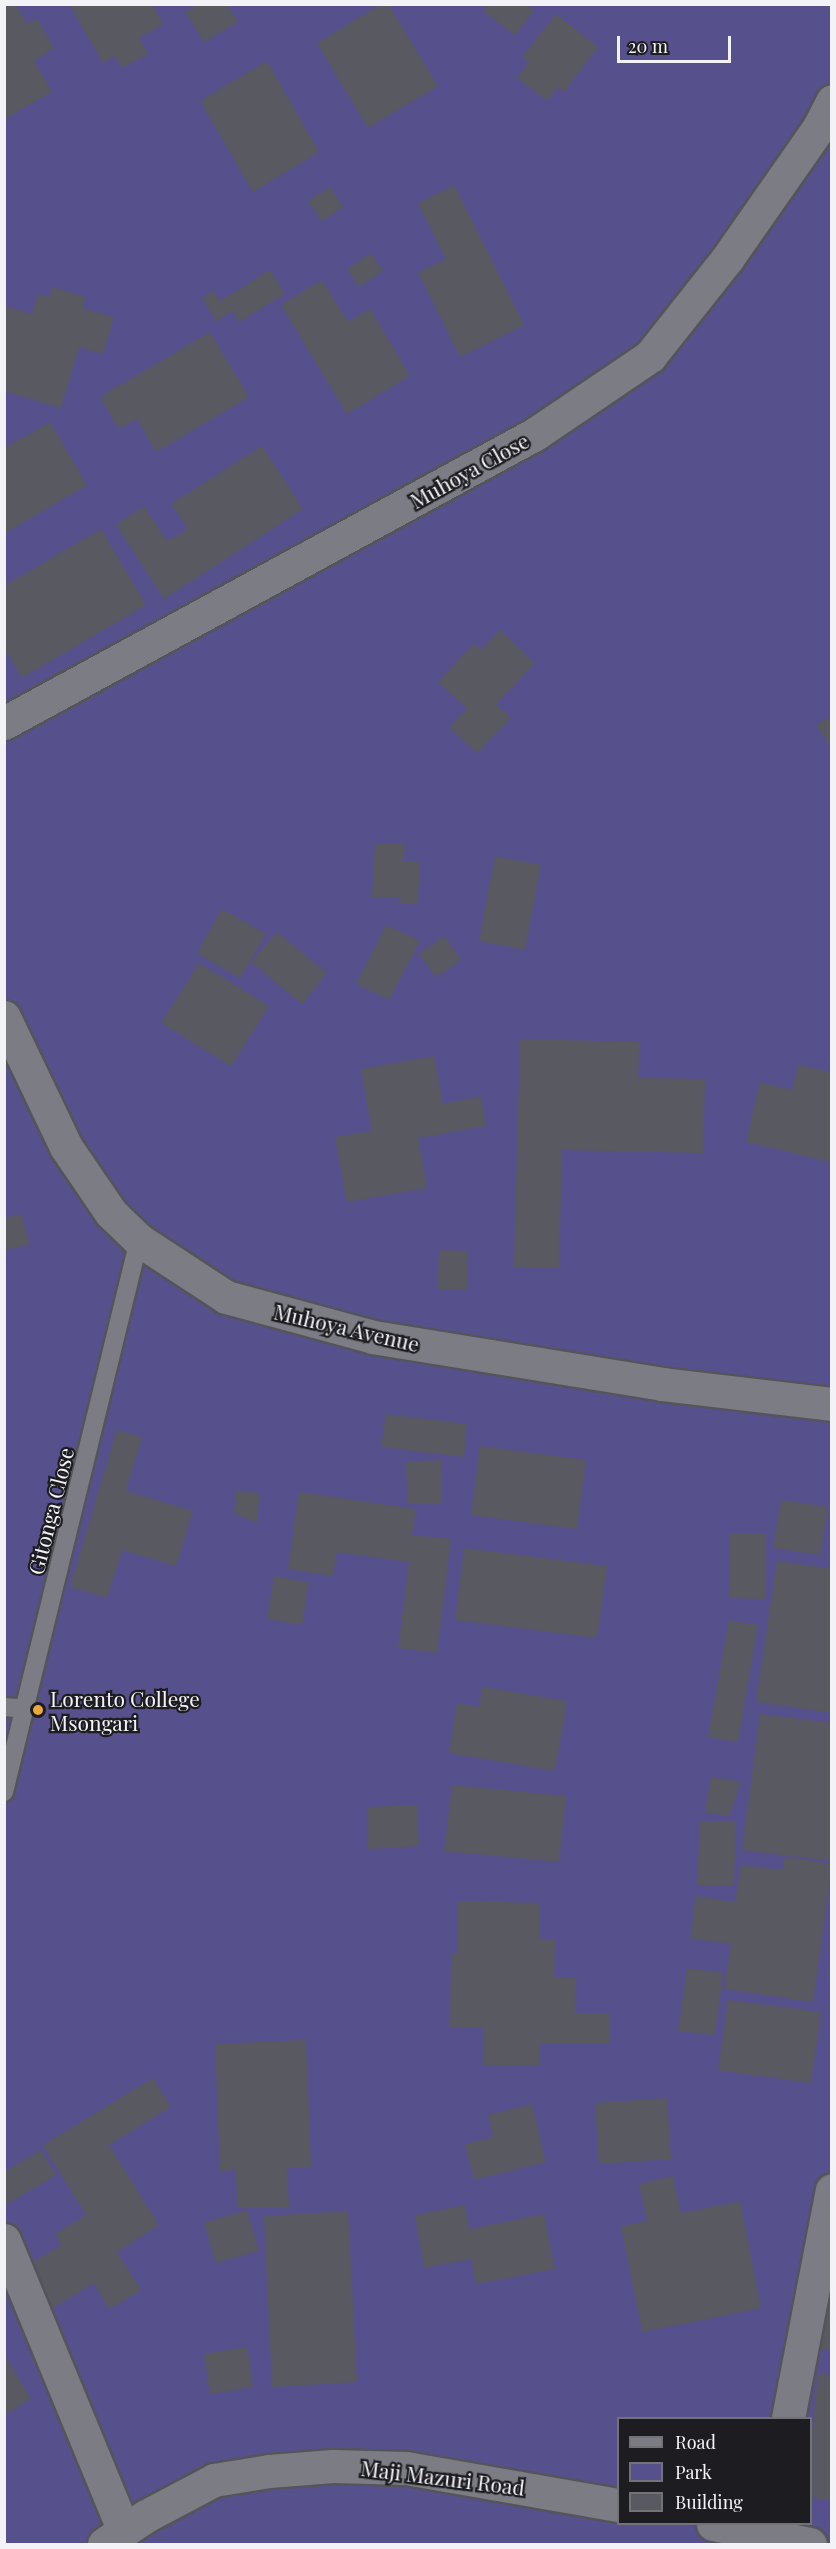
<!DOCTYPE html>
<html>
<head>
<meta charset="utf-8">
<style>
	body { margin:0 }
	#map { position:relative; width:836px; height:2549px; overflow:hidden; background:#35353d; font-family:"Playfair Display",serif }
	div>[style] { position:absolute }
	[style*='--x'] { left:calc(var(--x)*1px); top:calc(var(--y)*1px); width:calc(var(--w)*1px); rotate:calc(var(--a)*1deg) }
	.green>* { inset:0; background:#56518d }
	.building>* { inset:0; background:#595961 }
	.roads { filter:drop-shadow(2px 0 #54545b) drop-shadow(-2px 0 #54545b) drop-shadow(0 2px #54545b) drop-shadow(0 -2px #54545b) }
	.lane>* { height:18px; margin:-9px; padding:0 9px; transform-origin:9px; border-radius:9px; background:#7c7c84 }
	.street>* { height:33px; margin:-16.5px; padding:0 16.5px; transform-origin:16.5px; border-radius:16.5px; background:#7c7c84 }
	.dots>* { width:16px; height:16px; translate:-50% -50%; box-sizing:border-box; border:3px solid #1d1d21; border-radius:50% }
	span { translate:-50% -50%; white-space:nowrap; text-align:center; line-height:1.15; -webkit-text-stroke:4.5px #1d1d21; paint-order:stroke }
	.street-label { font-size:21px; color:#f2f2f7 }
	.poi-label { font-size:21px; color:#f2f2f7 }
	.left { translate:0 -50%; text-align:left }
	.frame { position:absolute; inset:0; border:6px solid #f2f2f7; pointer-events:none }
	.legend { position:absolute; left:617px; top:2417px; width:195px; height:108px; box-sizing:border-box; background:#1d1d21; border:2px solid #727277; margin:0; padding:8px 10px; list-style:none; font-size:18px; color:#f2f2f7 }
	.legend li { display:flex; align-items:center; gap:12px; height:30px }
	.legend b { width:30px; border:2px solid #727277 }
	.scale { position:absolute; left:617px; top:36px; width:114px; height:27px; box-sizing:border-box; border:3px solid #f2f2f7; border-top:0; padding-left:8px; font-size:18px; line-height:21px; white-space:nowrap; color:#f2f2f7; -webkit-text-stroke:4px #1d1d21; paint-order:stroke }
</style>
</head>
<body>
<div id="map">
	<div class="green">
		<i style="clip-path:polygon(evenodd,5px 5px,831px 5px,831px 2544px,5px 2544px,5px 5px,618px 2418px,810px 2418px,810px 2524px,618px 2524px,618px 2418px)"></i>
	</div>
	<div class="building">
		<i style="clip-path:polygon(4px 4px,15px 4px,27px 24px,37px 19px,54px 48px,34px 61px,52px 92px,6px 118px)"></i>
		<i style="clip-path:polygon(69px 4px,152px 4px,163px 24px,139px 38px,148px 54px,122px 68px,115px 56px,103px 63px)"></i>
		<i style="clip-path:polygon(197px 4px,227px 4px,238px 22px,204px 42px,185px 12px)"></i>
		<i style="clip-path:polygon(382px 4px,388px 4px,438px 86px,368px 128px,317px 43px)"></i>
		<i style="clip-path:polygon(488px 4px,526px 4px,534px 11px,515px 35px,483px 11px)"></i>
		<i style="clip-path:polygon(556px 14px,598px 47px,564px 92px,558px 87px,547px 101px,517px 78px,529px 62px,522px 57px)"></i>
		<i style="clip-path:polygon(267px 61px,319px 152px,253px 192px,200px 101px)"></i>
		<i style="clip-path:polygon(454px 185px,524px 325px,460px 357px,418px 272px,446px 259px,418px 203px)"></i>
		<i style="clip-path:polygon(330px 187px,343px 207px,322px 221px,308px 201px)"></i>
		<i style="clip-path:polygon(371px 253px,383px 271px,359px 287px,347px 269px)"></i>
		<i style="clip-path:polygon(270px 270px,285px 294px,239px 322px,233px 311px,216px 321px,202px 298px,213px 291px,220px 301px)"></i>
		<i style="clip-path:polygon(322px 280px,348px 322px,370px 309px,410px 376px,347px 414px,281px 305px)"></i>
		<i style="clip-path:polygon(52px 287px,86px 297px,82px 308px,114px 317px,103px 354px,79px 347px,61px 408px,4px 391px,4px 306px,32px 314px,38px 294px,49px 297px)"></i>
		<i style="clip-path:polygon(210px 332px,249px 397px,156px 452px,137px 419px,119px 429px,100px 397px)"></i>
		<i style="clip-path:polygon(50px 422px,87px 485px,4px 534px,4px 448px)"></i>
		<i style="clip-path:polygon(262px 446px,303px 509px,164px 599px,116px 525px,144px 506px,167px 541px,188px 529px,171px 504px)"></i>
		<i style="clip-path:polygon(101px 529px,146px 605px,22px 678px,4px 648px,4px 586px)"></i>
		<i style="clip-path:polygon(500px 630px,535px 663px,496px 704px,511px 718px,477px 753px,449px 727px,467px 708px,438px 682px,474px 643px,481px 650px)"></i>
		<i style="clip-path:polygon(832px 715px,832px 748px,816px 725px)"></i>
		<i style="clip-path:polygon(375px 843px,405px 844px,404px 861px,420px 861px,418px 904px,398px 903px,401px 898px,372px 897px)"></i>
		<i style="clip-path:polygon(495px 856px,541px 865px,525px 950px,479px 941px)"></i>
		<i style="clip-path:polygon(222px 909px,266px 934px,240px 978px,197px 953px)"></i>
		<i style="clip-path:polygon(386px 925px,420px 941px,389px 1000px,356px 984px)"></i>
		<i style="clip-path:polygon(277px 932px,327px 973px,302px 1004px,251px 962px)"></i>
		<i style="clip-path:polygon(444px 936px,461px 960px,436px 977px,419px 954px)"></i>
		<i style="clip-path:polygon(199px 963px,269px 1006px,231px 1066px,161px 1023px)"></i>
		<i style="clip-path:polygon(520px 1039px,640px 1042px,638px 1078px,705px 1079px,703px 1153px,562px 1150px,559px 1268px,514px 1267px)"></i>
		<i style="clip-path:polygon(434px 1056px,443px 1104px,481px 1096px,486px 1126px,418px 1138px,427px 1188px,347px 1202px,335px 1137px,372px 1131px,361px 1069px)"></i>
		<i style="clip-path:polygon(798px 1065px,832px 1072px,831px 1162px,746px 1142px,760px 1082px,792px 1090px)"></i>
		<i style="clip-path:polygon(21px 1214px,30px 1244px,4px 1251px,4px 1219px)"></i>
		<i style="clip-path:polygon(439px 1250px,467px 1251px,467px 1290px,438px 1289px)"></i>
		<i style="clip-path:polygon(386px 1414px,467px 1424px,464px 1457px,381px 1447px)"></i>
		<i style="clip-path:polygon(117px 1430px,142px 1437px,126px 1491px,193px 1511px,176px 1566px,122px 1550px,107px 1598px,70px 1587px)"></i>
		<i style="clip-path:polygon(480px 1446px,586px 1460px,577px 1529px,471px 1515px)"></i>
		<i style="clip-path:polygon(441px 1460px,442px 1503px,408px 1504px,406px 1462px)"></i>
		<i style="clip-path:polygon(236px 1491px,260px 1493px,257px 1523px,234px 1513px)"></i>
		<i style="clip-path:polygon(299px 1492px,416px 1509px,412px 1535px,451px 1539px,437px 1653px,398px 1648px,409px 1562px,337px 1552px,333px 1576px,288px 1569px)"></i>
		<i style="clip-path:polygon(781px 1500px,828px 1507px,820px 1555px,773px 1548px)"></i>
		<i style="clip-path:polygon(730px 1533px,765px 1533px,765px 1599px,729px 1598px)"></i>
		<i style="clip-path:polygon(464px 1548px,607px 1566px,597px 1638px,455px 1620px)"></i>
		<i style="clip-path:polygon(777px 1561px,832px 1569px,832px 1713px,756px 1702px)"></i>
		<i style="clip-path:polygon(274px 1576px,309px 1582px,302px 1625px,267px 1619px)"></i>
		<i style="clip-path:polygon(729px 1620px,758px 1625px,738px 1742px,708px 1737px)"></i>
		<i style="clip-path:polygon(482px 1687px,567px 1701px,555px 1771px,449px 1753px,457px 1703px,479px 1707px)"></i>
		<i style="clip-path:polygon(760px 1714px,832px 1723px,832px 1861px,742px 1850px)"></i>
		<i style="clip-path:polygon(711px 1777px,741px 1782px,729px 1816px,705px 1812px)"></i>
		<i style="clip-path:polygon(452px 1785px,566px 1796px,559px 1862px,444px 1851px)"></i>
		<i style="clip-path:polygon(417px 1805px,419px 1846px,368px 1849px,367px 1807px)"></i>
		<i style="clip-path:polygon(700px 1821px,736px 1822px,734px 1886px,697px 1885px)"></i>
		<i style="clip-path:polygon(785px 1857px,832px 1864px,813px 2002px,724px 1989px,731px 1944px,690px 1938px,696px 1896px,735px 1902px,741px 1865px,782px 1870px)"></i>
		<i style="clip-path:polygon(458px 1901px,540px 1903px,539px 1939px,555px 1939px,554px 1978px,576px 1978px,575px 2014px,609px 2014px,609px 2044px,540px 2044px,539px 2066px,483px 2065px,484px 2027px,450px 2027px,451px 1954px,457px 1954px)"></i>
		<i style="clip-path:polygon(687px 1968px,723px 1973px,715px 2035px,678px 2031px)"></i>
		<i style="clip-path:polygon(728px 2000px,821px 2012px,811px 2083px,718px 2070px)"></i>
		<i style="clip-path:polygon(306px 2040px,311px 2167px,287px 2168px,289px 2207px,237px 2208px,236px 2170px,220px 2171px,215px 2044px)"></i>
		<i style="clip-path:polygon(153px 2078px,171px 2107px,109px 2145px,159px 2225px,117px 2252px,141px 2290px,109px 2309px,94px 2283px,53px 2308px,27px 2266px,61px 2245px,55px 2234px,86px 2215px,43px 2145px)"></i>
		<i style="clip-path:polygon(667px 2098px,671px 2159px,599px 2164px,595px 2103px)"></i>
		<i style="clip-path:polygon(532px 2104px,546px 2162px,474px 2180px,465px 2144px,493px 2137px,488px 2115px)"></i>
		<i style="clip-path:polygon(41px 2150px,56px 2175px,4px 2206px,4px 2172px)"></i>
		<i style="clip-path:polygon(673px 2176px,681px 2213px,740px 2201px,761px 2308px,642px 2332px,621px 2226px,647px 2221px,639px 2184px)"></i>
		<i style="clip-path:polygon(465px 2205px,469px 2229px,544px 2214px,555px 2269px,476px 2284px,471px 2259px,424px 2268px,415px 2215px)"></i>
		<i style="clip-path:polygon(247px 2210px,259px 2251px,216px 2263px,204px 2223px)"></i>
		<i style="clip-path:polygon(348px 2211px,357px 2382px,272px 2387px,264px 2216px)"></i>
		<i style="clip-path:polygon(823px 2302px,832px 2303px,832px 2350px,820px 2349px)"></i>
		<i style="clip-path:polygon(247px 2347px,253px 2387px,210px 2394px,204px 2354px)"></i>
		<i style="clip-path:polygon(4px 2354px,31px 2399px,4px 2415px)"></i>
		<i style="clip-path:polygon(818px 2374px,832px 2375px,832px 2500px,810px 2498px,810px 2450px)"></i>
	</div>
	<div class="roads">
		<div class="lane">
			<i style="--x:4;--y:1707;--w:21;--a:5"></i>
			<i style="--x:4;--y:1792;--w:568;--a:-76.26"></i>
		</div>
		<div class="street">
			<i style="--x:4;--y:723;--w:605;--a:-28.56"></i>
			<i style="--x:535;--y:434;--w:139;--a:-34.1"></i>
			<i style="--x:650;--y:356;--w:124;--a:-51.6"></i>
			<i style="--x:727;--y:259;--w:161;--a:-55.1"></i>
			<i style="--x:819;--y:127;--w:29;--a:-63"></i>
			<i style="--x:4;--y:1017;--w:144;--a:64.5"></i>
			<i style="--x:66;--y:1147;--w:80;--a:55.7"></i>
			<i style="--x:111;--y:1213;--w:39;--a:44"></i>
			<i style="--x:139;--y:1240;--w:104;--a:33.2"></i>
			<i style="--x:226;--y:1297;--w:152;--a:15.2"></i>
			<i style="--x:373;--y:1337;--w:293;--a:9.2"></i>
			<i style="--x:662;--y:1384;--w:171;--a:6.7"></i>
			<i style="--x:4;--y:2240;--w:315;--a:67.6"></i>
			<i style="--x:788;--y:2418;--w:232;--a:-79.1"></i>
			<i style="--x:713;--y:2524;--w:99;--a:11.7"></i>
			<i style="--x:104;--y:2544;--w:50;--a:-33.7"></i>
			<i style="--x:146;--y:2516;--w:77;--a:-27.9"></i>
			<i style="--x:214;--y:2480;--w:56;--a:-9.3"></i>
			<i style="--x:269;--y:2471;--w:64;--a:-4.5"></i>
			<i style="--x:333;--y:2466;--w:73;--a:1.6"></i>
			<i style="--x:406;--y:2468;--w:215;--a:9.9"></i>
		</div>
	</div>
	<div class="dots">
		<i style="left:38px;top:1710px;background:#eca93a"></i>
	</div>
	<div class="street-label">
		<span style="left:469px;top:470px;rotate:-29deg">Muhoya Close</span>
		<span style="left:347px;top:1327px;rotate:13deg">Muhoya Avenue</span>
		<span style="left:50px;top:1511px;rotate:-76deg">Gitonga Close</span>
		<span style="left:443px;top:2477px;rotate:7deg">Maji Mazuri Road</span>
	</div>
	<div class="poi-label">
		<span class="left" style="left:50px;top:1710px">Lorento College<br>Msongari</span>
	</div>
	<div class="frame"></div>
	<ul class="legend">
	<li><b style="height:8px;background:#7c7c84"></b>Road</li>
	<li><b style="height:16px;background:#56518d"></b>Park</li>
	<li><b style="height:16px;background:#595961"></b>Building</li>
	</ul>
	<div class="scale">20 m</div>
</div>
</body>
</html>
